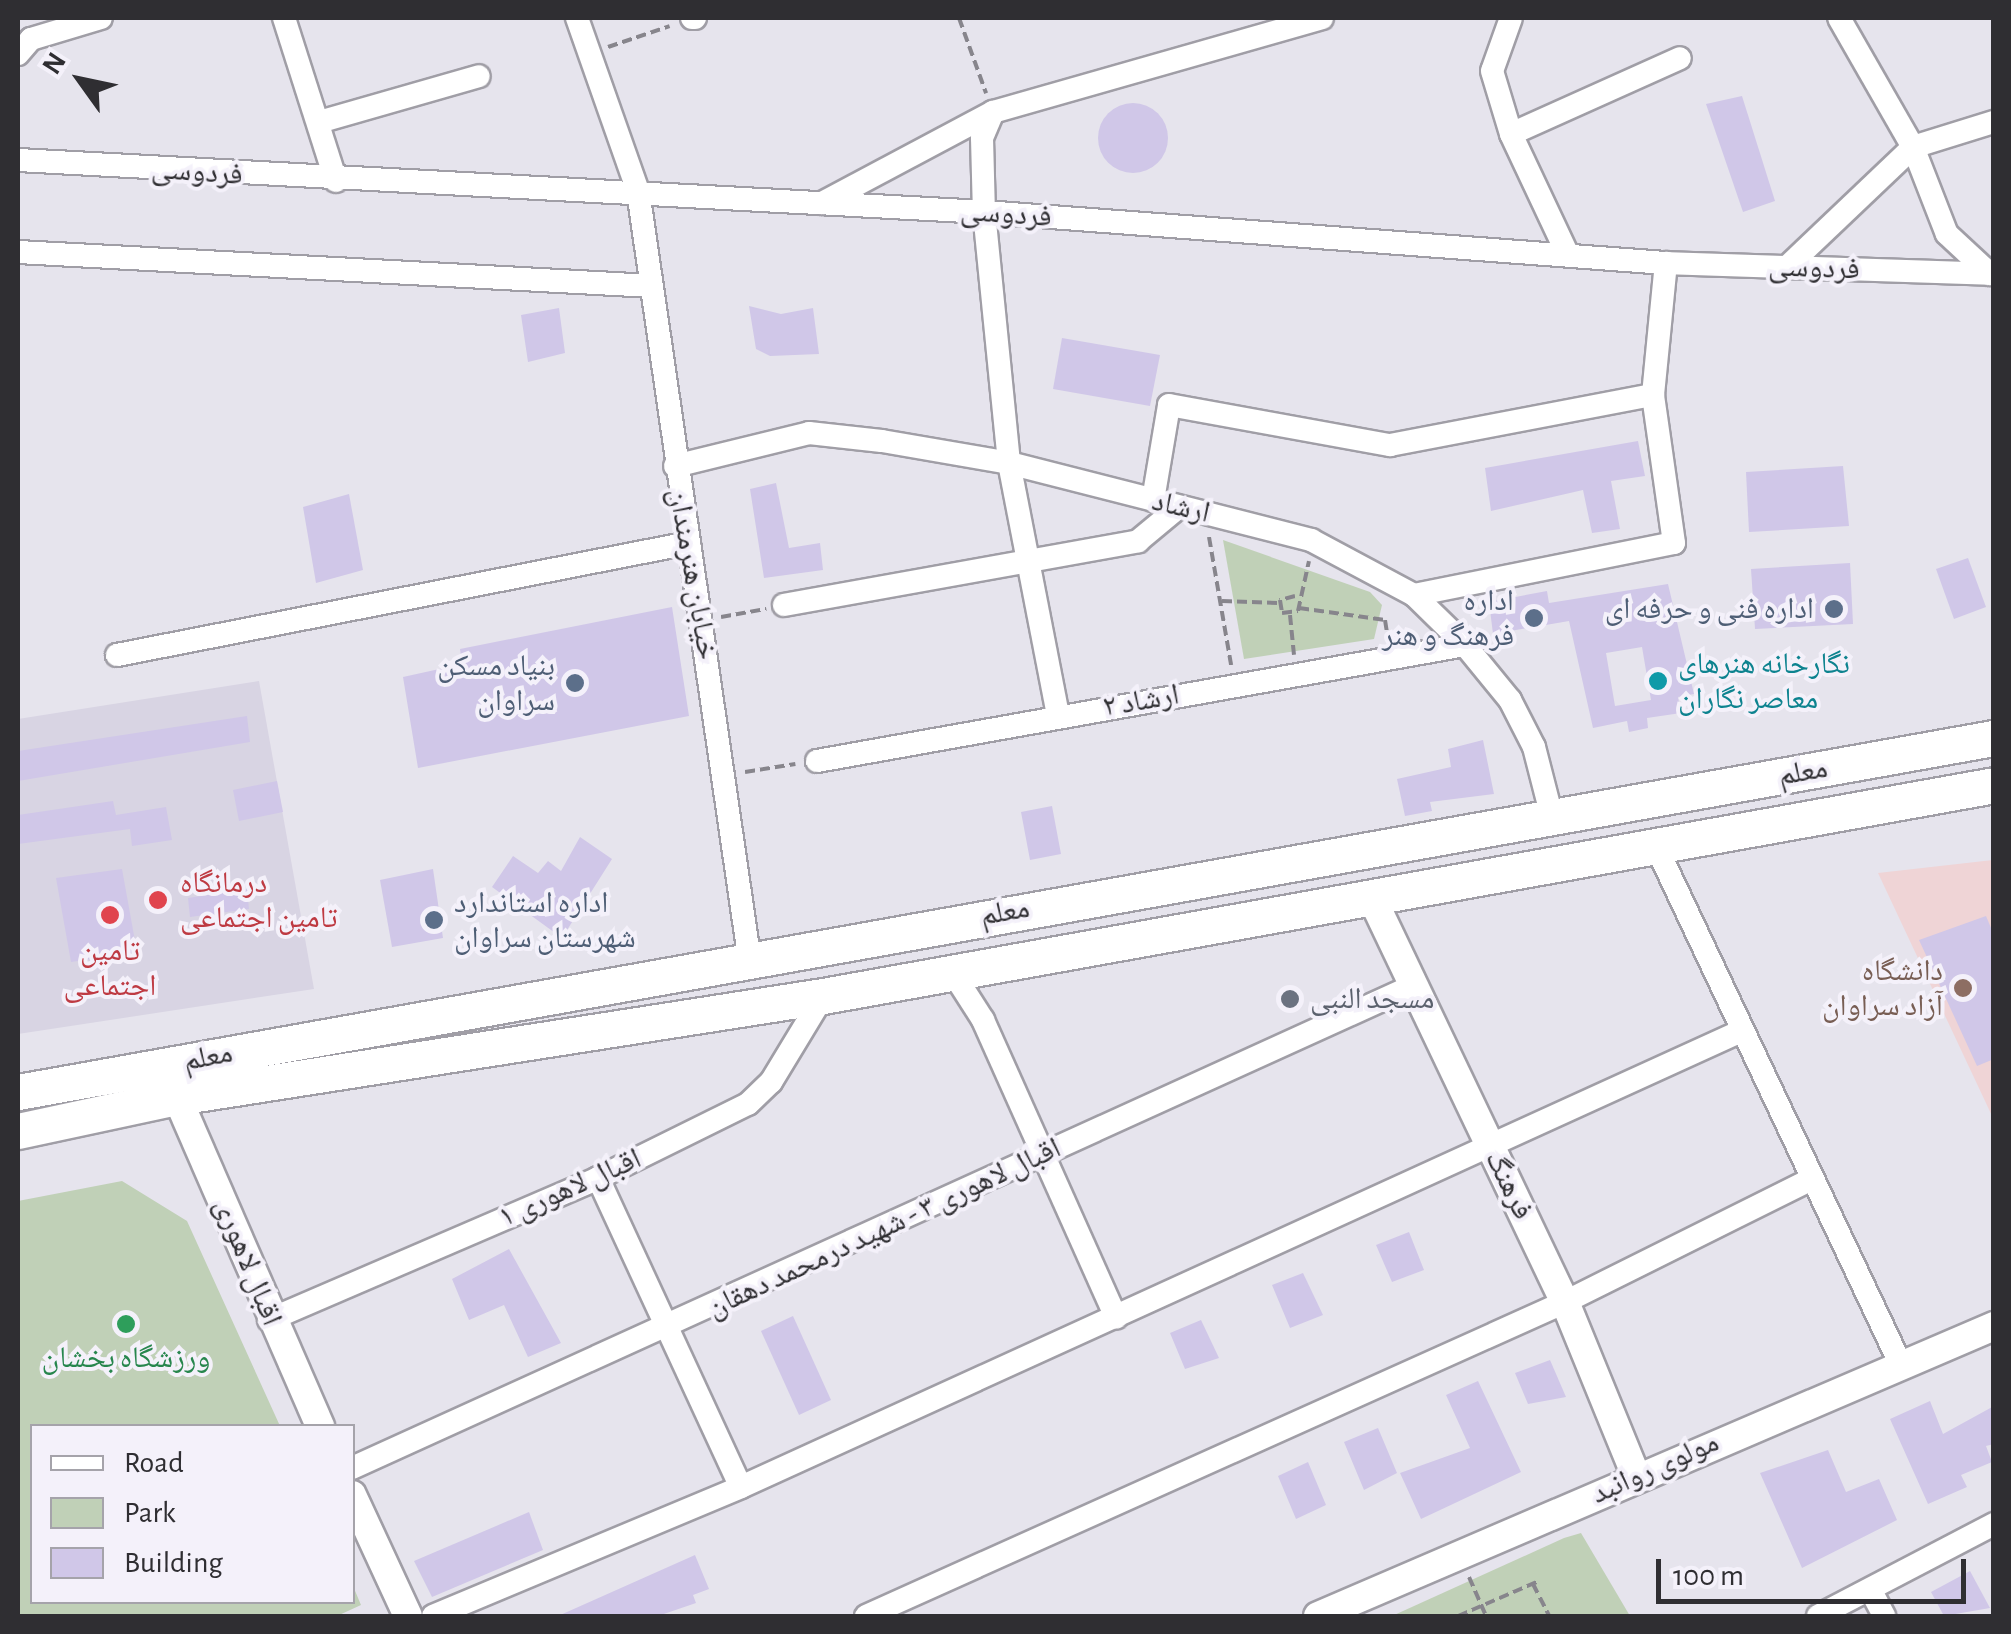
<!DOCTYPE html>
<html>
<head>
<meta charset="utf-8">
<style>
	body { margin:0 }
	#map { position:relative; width:2011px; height:1634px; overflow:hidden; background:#e6e4ed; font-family:"Alegreya Sans","Noto Naskh Arabic",sans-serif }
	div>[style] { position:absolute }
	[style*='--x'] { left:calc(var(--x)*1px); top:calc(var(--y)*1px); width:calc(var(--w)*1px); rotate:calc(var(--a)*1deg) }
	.built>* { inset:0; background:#d8d4e3 }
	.education>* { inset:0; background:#efd4d6 }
	.green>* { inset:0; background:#c0d0b7 }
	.building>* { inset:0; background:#d0c7e8 }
	.round { border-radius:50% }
	.path>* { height:4px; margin-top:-2px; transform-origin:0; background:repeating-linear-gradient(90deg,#87858c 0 10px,transparent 0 15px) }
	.roads { filter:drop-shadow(2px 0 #a09ea6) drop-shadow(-2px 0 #a09ea6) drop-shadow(0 2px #a09ea6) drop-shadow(0 -2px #a09ea6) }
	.minor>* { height:22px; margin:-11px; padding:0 11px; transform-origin:11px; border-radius:11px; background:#fff }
	.tertiary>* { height:28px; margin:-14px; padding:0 14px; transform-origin:14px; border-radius:14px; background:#fff }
	.primary>* { height:35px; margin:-17.5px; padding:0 17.5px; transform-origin:17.5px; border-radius:17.5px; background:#fff }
	.dots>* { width:28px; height:28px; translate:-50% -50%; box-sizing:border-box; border:5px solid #f4f1fa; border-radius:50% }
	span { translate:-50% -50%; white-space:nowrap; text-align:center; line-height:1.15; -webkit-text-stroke:8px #f4f1fa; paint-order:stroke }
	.street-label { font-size:30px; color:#2f2e32 }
	.service-label { font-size:30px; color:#4e5e75 }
	.right { translate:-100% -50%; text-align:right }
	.left { translate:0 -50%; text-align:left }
	.culture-label { font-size:30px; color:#0d838f }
	.health-label { font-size:30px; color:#be3a42 }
	.education-label { font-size:30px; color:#785e54 }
	.worship-label { font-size:30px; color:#5b616d }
	.leisure-label { font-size:30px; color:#27864d }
	.frame { position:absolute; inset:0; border:20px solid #2f2e32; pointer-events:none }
	.legend { position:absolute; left:30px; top:1424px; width:325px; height:180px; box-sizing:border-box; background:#f4f1fa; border:2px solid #a5a3aa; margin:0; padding:12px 18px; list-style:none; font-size:30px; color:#2f2e32 }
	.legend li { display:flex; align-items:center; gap:20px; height:50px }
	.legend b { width:50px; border:2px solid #a5a3aa }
	.north { position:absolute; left:30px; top:30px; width:100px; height:100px; -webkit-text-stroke:8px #f4f1fa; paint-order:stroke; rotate:303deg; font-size:28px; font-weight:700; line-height:40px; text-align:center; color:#2f2e32 }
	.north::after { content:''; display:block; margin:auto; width:35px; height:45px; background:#2f2e32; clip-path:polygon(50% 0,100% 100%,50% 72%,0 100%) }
	.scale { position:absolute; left:1656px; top:1559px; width:310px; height:45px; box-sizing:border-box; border:5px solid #2f2e32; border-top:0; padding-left:12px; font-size:30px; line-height:35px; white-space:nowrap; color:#2f2e32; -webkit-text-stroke:8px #f4f1fa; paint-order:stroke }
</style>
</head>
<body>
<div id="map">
	<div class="built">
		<i style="clip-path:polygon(259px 681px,314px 989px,18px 1034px,18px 719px)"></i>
	</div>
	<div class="education">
		<i style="clip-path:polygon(1993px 860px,1993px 1118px,1878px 873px)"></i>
	</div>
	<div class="green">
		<i style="clip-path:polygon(1223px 540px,1370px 592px,1382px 605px,1374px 639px,1244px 659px)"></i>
		<i style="clip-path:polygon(122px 1181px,187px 1221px,280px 1426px,32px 1426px,32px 1602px,352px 1602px,353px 1586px,361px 1605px,337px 1616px,18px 1616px,18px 1201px)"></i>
		<i style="clip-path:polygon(1581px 1533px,1630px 1616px,1392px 1616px,1564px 1538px)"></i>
	</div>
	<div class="building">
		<i style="clip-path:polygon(1742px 96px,1775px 201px,1743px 212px,1706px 104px)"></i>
		<i class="round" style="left:1098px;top:103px;width:70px;height:70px"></i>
		<i style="clip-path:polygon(749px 306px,781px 314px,813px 308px,819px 354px,770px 356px,756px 349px)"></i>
		<i style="clip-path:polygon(559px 308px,565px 353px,528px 362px,521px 315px)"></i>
		<i style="clip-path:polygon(1062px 338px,1160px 355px,1150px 406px,1053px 389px)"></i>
		<i style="clip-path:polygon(1638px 441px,1645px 476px,1611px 481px,1620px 529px,1592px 533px,1583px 490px,1491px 511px,1485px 468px)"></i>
		<i style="clip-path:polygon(1843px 466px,1849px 526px,1749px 532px,1746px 472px)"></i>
		<i style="clip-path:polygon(776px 483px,789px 548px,820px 543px,823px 570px,764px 578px,750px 489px)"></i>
		<i style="clip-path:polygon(349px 494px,363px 570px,316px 583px,303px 507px)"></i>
		<i style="clip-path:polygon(1968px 558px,1986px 607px,1954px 619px,1936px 569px)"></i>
		<i style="clip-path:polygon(1850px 563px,1853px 624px,1755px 629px,1751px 569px)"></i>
		<i style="clip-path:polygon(evenodd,1668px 584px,1694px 694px,1678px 697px,1681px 713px,1647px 718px,1648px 728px,1629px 732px,1627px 721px,1593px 728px,1569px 621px,1493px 634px,1489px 602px,1547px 591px,1549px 603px,1668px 584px,1642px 647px,1651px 700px,1615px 706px,1606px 653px,1642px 647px)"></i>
		<i style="clip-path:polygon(672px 607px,689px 716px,418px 768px,403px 677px,462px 664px,460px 649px)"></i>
		<i style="clip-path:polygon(247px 716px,250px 742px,18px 781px,18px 751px)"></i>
		<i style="clip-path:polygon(1483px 740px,1494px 794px,1430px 802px,1432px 811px,1405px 816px,1397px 779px,1451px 767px,1448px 749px)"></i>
		<i style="clip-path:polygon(277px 781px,283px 812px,239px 821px,233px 790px)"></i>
		<i style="clip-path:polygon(113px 801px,116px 815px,166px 807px,172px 840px,132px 846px,130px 829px,18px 844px,18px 815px)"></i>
		<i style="clip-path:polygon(1052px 806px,1061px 854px,1030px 860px,1021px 812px)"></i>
		<i style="clip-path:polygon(580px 837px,612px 859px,562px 938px,492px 887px,513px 856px,538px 873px,548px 861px,561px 871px)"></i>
		<i style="clip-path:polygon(122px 869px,137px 952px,71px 962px,56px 878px)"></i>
		<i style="clip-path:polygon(433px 869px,443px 938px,392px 947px,380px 880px)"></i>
		<i style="clip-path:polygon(247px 889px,249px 909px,190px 917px,188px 898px)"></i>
		<i style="clip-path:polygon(1986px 916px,1994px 935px,1994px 1059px,1977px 1066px,1919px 940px)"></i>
		<i style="clip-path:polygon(1409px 1232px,1424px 1270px,1392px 1282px,1376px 1245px)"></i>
		<i style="clip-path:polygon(509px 1249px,561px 1343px,528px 1357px,504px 1305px,469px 1320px,452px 1279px)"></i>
		<i style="clip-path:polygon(1303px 1273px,1323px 1315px,1290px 1328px,1272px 1285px)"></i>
		<i style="clip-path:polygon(793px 1316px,831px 1400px,799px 1415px,761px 1331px)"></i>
		<i style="clip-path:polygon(1201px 1320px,1219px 1358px,1185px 1369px,1170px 1333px)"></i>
		<i style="clip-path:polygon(1550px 1360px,1566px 1397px,1528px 1404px,1515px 1373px)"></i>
		<i style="clip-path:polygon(1478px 1381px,1521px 1472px,1421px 1519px,1400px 1473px,1470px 1448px,1446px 1395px)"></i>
		<i style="clip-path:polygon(1930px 1401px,1943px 1434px,1994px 1406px,1994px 1444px,1986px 1446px,1992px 1462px,1961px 1475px,1967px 1487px,1928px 1504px,1890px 1419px)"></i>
		<i style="clip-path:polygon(1378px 1428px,1397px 1473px,1364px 1490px,1344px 1442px)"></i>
		<i style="clip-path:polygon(1828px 1450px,1846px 1492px,1879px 1479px,1897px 1520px,1802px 1568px,1760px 1473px)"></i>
		<i style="clip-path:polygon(1308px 1462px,1326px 1505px,1296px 1519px,1278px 1476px)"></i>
		<i style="clip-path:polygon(529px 1512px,543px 1550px,432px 1597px,414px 1561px)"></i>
		<i style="clip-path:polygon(695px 1555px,709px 1589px,693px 1595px,696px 1603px,658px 1616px,558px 1616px)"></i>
		<i style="clip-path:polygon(1970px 1571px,1990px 1608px,1944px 1616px,1931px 1592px)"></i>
	</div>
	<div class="path">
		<i style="--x:959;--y:18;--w:80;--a:70.2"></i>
		<i style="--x:608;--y:47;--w:65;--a:-18.7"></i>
		<i style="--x:1209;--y:537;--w:130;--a:80.2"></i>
		<i style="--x:1295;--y:596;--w:16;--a:165"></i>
		<i style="--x:1280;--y:600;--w:13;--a:81"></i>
		<i style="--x:1282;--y:613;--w:16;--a:-7"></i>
		<i style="--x:1298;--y:611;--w:51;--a:-77.6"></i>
		<i style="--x:1222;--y:601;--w:56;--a:2"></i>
		<i style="--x:1299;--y:608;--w:87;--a:7.9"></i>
		<i style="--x:1385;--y:620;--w:18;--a:81"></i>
		<i style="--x:1290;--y:615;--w:40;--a:84.3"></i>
		<i style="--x:721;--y:617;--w:46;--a:-10.1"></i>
		<i style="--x:745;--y:772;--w:51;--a:-9.1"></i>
		<i style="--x:1469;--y:1577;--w:43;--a:66.4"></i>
		<i style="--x:1533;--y:1584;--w:36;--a:63"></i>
		<i style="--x:1458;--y:1616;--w:88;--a:-23.4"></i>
	</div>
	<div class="roads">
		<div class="minor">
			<i style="--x:284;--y:18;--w:171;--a:72.3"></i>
			<i style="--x:577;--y:18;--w:183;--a:70.6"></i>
			<i style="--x:638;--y:191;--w:773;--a:81.74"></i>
			<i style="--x:692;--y:18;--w:3;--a:0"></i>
			<i style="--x:1511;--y:18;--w:56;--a:109.7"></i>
			<i style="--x:1492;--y:71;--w:66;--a:73.2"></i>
			<i style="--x:1511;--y:134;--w:134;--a:64.8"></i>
			<i style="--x:1839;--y:18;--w:149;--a:60.2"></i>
			<i style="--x:1913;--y:147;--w:93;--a:68.7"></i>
			<i style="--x:1947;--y:234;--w:59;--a:42.9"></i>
			<i style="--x:18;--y:54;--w:20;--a:-49"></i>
			<i style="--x:31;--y:39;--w:73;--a:-16.7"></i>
			<i style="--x:993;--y:112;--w:28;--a:113"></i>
			<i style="--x:982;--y:138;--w:74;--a:88.5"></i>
			<i style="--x:984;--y:212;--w:252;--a:84.3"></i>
			<i style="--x:1009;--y:463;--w:258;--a:79"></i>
			<i style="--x:319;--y:122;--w:166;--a:-16"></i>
			<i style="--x:1511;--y:134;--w:185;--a:-24.2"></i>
			<i style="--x:18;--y:160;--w:967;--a:3.08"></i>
			<i style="--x:984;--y:212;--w:684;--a:4.28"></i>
			<i style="--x:1666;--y:263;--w:328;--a:1.9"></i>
			<i style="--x:822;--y:203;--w:194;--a:-28"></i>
			<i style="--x:993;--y:112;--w:342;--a:-15.9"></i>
			<i style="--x:18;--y:252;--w:634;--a:3.07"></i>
			<i style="--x:1787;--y:267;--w:174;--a:-43.6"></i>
			<i style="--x:1913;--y:147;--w:85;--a:-17.2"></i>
			<i style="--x:675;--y:466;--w:138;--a:-13.8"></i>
			<i style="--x:809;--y:433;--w:73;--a:6.3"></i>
			<i style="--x:882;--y:441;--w:129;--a:9.8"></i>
			<i style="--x:1009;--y:463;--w:312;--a:14.3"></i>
			<i style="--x:1311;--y:540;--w:117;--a:28.1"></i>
			<i style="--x:1414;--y:595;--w:71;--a:44.4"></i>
			<i style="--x:1465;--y:645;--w:71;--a:50.7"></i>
			<i style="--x:1510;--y:700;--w:53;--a:62.9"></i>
			<i style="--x:1534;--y:747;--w:72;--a:75.6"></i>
			<i style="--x:1153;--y:500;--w:96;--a:-80.4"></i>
			<i style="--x:1169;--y:405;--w:225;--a:10.3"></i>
			<i style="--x:1390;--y:445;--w:268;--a:-10.8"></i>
			<i style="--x:1414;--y:595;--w:265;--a:-11.3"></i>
			<i style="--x:1674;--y:543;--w:149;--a:-98.1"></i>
			<i style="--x:1653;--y:395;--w:133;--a:-84.4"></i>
			<i style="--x:784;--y:605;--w:360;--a:-10.2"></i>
			<i style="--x:1138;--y:541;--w:53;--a:-39.7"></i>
			<i style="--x:117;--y:655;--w:583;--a:-11.08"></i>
			<i style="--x:817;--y:761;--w:658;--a:-10.15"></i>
			<i style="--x:1654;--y:842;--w:574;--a:64.73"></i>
			<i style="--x:953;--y:973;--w:56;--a:57.4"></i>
			<i style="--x:983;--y:1020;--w:326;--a:65.9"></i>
			<i style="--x:598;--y:1178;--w:340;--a:65.2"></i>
			<i style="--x:269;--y:1320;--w:358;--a:-23.3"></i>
			<i style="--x:598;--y:1178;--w:167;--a:-26.3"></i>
			<i style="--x:748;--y:1104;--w:32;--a:-44"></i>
			<i style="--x:771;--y:1082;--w:100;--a:-58.8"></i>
			<i style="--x:352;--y:1468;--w:1168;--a:-24.44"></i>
			<i style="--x:1872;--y:1593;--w:26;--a:62"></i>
			<i style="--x:433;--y:1616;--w:334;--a:-22.7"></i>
			<i style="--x:741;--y:1487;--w:1097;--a:-24.51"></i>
			<i style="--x:866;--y:1616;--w:766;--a:-24.19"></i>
			<i style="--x:1565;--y:1302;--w:271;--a:-26.5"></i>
			<i style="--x:1818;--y:1616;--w:199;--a:-27.6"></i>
		</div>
		<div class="tertiary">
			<i style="--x:1372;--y:898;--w:448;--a:64.5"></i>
			<i style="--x:1565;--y:1302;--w:188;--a:67.8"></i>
			<i style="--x:177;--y:1097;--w:359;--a:66.5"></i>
			<i style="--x:352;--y:1495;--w:133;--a:65.2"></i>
			<i style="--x:1318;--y:1616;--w:736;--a:-23.22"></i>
		</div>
		<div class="primary">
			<i style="--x:18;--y:1092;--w:2007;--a:-10.16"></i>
			<i style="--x:18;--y:1131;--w:163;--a:-12.1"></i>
			<i style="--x:177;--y:1097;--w:654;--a:-8.89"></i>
			<i style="--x:823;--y:996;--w:1190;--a:-10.21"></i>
		</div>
	</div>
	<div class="dots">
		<i style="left:1834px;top:609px;background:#5c6f8a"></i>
		<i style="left:1534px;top:618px;background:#5c6f8a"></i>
		<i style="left:1658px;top:681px;background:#0f9aa8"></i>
		<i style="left:575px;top:683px;background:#5c6f8a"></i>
		<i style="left:158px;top:900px;background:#e0444e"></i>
		<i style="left:110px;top:915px;background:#e0444e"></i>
		<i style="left:434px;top:920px;background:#5c6f8a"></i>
		<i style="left:1963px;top:988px;background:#8d6e63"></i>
		<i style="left:1290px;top:999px;background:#6b7280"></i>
		<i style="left:126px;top:1324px;background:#2e9e5b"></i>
	</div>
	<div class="street-label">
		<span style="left:197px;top:172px;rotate:4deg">فردوسی</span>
		<span style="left:1006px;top:214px;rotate:4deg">فردوسی</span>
		<span style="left:1814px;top:268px;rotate:2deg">فردوسی</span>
		<span style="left:1181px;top:507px;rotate:13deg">ارشاد</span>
		<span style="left:693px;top:574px;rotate:80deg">خیابان هنرمندان</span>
		<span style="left:1141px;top:701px;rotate:-10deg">ارشاد ۲</span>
		<span style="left:1803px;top:772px;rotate:-10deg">معلم</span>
		<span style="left:1005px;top:912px;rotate:-10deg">معلم</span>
		<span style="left:208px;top:1057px;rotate:-11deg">معلم</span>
		<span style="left:1509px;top:1185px;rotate:64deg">فرهنگ</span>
		<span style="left:570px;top:1188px;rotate:-24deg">اقبال لاهوری ۱</span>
		<span style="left:884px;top:1228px;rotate:-25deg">اقبال لاهوری ۳ - شهید درمحمد دهقان</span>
		<span style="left:248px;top:1262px;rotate:68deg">اقبال لاهوری</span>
		<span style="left:1655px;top:1468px;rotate:-24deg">مولوی روانبد</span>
	</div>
	<div class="service-label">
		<span class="right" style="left:1514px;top:618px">اداره<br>فرهنگ و هنر</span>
		<span class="right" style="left:1814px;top:609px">اداره فنی و حرفه ای</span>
		<span class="right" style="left:555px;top:683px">بنیاد مسکن<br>سراوان</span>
		<span class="left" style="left:454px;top:920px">اداره استاندارد<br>شهرستان سراوان</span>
	</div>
	<div class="culture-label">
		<span class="left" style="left:1678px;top:681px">نگارخانه هنرهای<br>معاصر نگاران</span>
	</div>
	<div class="health-label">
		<span class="left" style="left:180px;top:900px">درمانگاه<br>تامین اجتماعی</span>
		<span style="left:110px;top:968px">تامین<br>اجتماعی</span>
	</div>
	<div class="education-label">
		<span class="right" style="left:1943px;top:988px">دانشگاه<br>آزاد سراوان</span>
	</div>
	<div class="worship-label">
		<span class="left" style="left:1310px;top:999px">مسجد النبی</span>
	</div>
	<div class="leisure-label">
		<span style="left:126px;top:1358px">ورزشگاه بخشان</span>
	</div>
	<div class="frame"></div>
	<ul class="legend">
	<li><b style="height:12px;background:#fff"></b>Road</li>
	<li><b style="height:28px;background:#c0d0b7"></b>Park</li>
	<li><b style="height:28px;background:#d0c7e8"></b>Building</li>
	</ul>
	<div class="north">N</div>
	<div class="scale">100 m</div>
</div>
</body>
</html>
